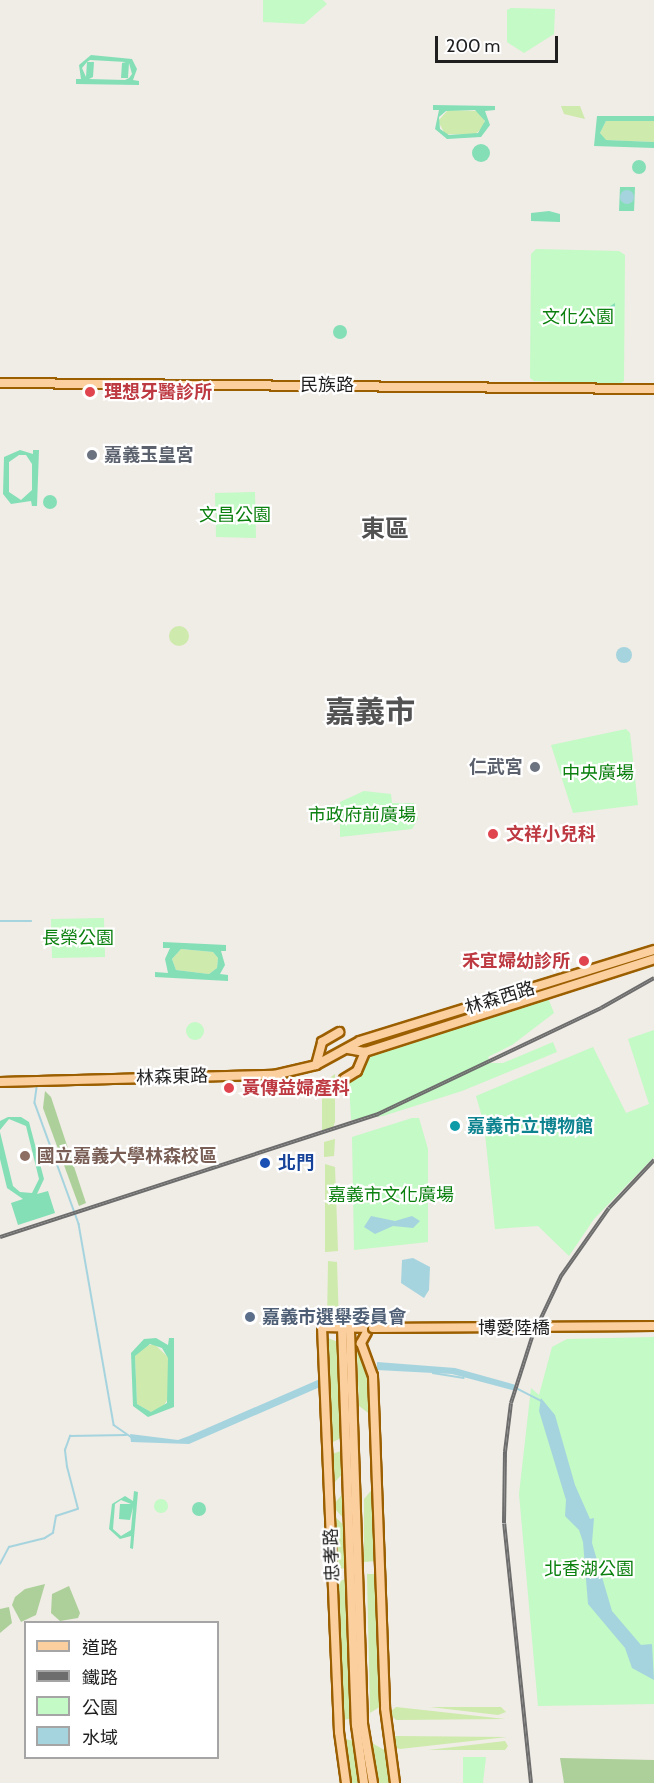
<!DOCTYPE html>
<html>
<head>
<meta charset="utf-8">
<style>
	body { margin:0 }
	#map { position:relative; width:654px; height:1783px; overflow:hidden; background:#f0ece6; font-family:Cabin,"Noto Sans TC",sans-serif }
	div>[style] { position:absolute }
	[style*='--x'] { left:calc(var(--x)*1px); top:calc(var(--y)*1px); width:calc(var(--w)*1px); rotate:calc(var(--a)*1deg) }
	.grass>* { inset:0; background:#ceeaac }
	.round { border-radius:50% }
	.forest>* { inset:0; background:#add09a }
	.park>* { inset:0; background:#c3fac5 }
	.pitch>* { inset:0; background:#84dfb7 }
	.water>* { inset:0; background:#a6d4de }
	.stream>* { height:1.5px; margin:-0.75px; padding:0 0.75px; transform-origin:0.75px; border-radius:0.75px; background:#a6d4de }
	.roads { filter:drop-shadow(2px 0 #9b5f00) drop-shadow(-2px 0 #9b5f00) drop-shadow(0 2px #9b5f00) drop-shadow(0 -2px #9b5f00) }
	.major>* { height:8px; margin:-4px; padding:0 4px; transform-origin:4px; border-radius:4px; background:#fccf9f }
	.rail>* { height:4px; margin-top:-2px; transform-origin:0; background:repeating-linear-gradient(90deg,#fff 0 4.5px,#6d6d6d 0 9px); box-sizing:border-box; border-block:2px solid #6d6d6d }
	.bridges { filter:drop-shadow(2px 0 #9b5f00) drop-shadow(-2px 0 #9b5f00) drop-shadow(0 2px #9b5f00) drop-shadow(0 -2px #9b5f00) }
	.major-bridge>* { height:8px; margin:-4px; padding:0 4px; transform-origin:4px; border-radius:4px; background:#fccf9f }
	.dots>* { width:16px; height:16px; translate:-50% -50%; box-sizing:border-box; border:3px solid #fff; border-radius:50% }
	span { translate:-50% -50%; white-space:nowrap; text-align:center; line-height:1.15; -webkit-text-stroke:4.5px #fff; paint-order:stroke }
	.park-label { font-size:18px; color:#0b800f }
	.street-label { font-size:18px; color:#1f1f1f }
	.health-label { font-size:18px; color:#be3a42; font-weight:700 }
	.left { translate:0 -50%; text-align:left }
	.right { translate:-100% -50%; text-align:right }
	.worship-label { font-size:18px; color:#5b616d; font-weight:700 }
	.culture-label { font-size:18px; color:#0d838f; font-weight:700 }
	.education-label { font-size:18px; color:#785e54; font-weight:700 }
	.transit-label { font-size:18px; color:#164399; font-weight:700 }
	.service-label { font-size:18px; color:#4e5e75; font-weight:700 }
	.district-label { font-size:24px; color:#525252; font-weight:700 }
	.town-label { font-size:30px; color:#525252; font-weight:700 }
	.legend { position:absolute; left:24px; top:1621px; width:195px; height:138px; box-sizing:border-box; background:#fff; border:2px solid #a5a5a5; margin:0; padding:8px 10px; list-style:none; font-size:18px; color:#1f1f1f }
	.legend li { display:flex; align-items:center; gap:12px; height:30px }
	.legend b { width:30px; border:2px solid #a5a5a5 }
	.scale { position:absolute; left:435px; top:36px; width:123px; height:27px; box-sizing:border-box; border:3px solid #1f1f1f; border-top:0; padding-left:8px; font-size:18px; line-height:21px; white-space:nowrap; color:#1f1f1f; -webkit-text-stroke:4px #fff; paint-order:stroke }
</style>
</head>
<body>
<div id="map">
	<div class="grass">
		<i style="clip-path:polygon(561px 106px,580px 106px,585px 119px,564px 114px)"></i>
		<i style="clip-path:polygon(448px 110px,478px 111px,484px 117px,485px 126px,474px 135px,445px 134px,438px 121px)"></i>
		<i style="clip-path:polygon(606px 121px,654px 121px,654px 142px,605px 140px,600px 133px)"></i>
		<i class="round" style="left:169px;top:626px;width:20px;height:20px"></i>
		<i style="clip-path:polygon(181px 949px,213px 952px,218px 958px,217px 968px,209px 974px,176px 970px,172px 959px)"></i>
		<i style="clip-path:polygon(335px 1074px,335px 1122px,333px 1128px,322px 1131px,322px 1084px)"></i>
		<i style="clip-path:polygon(335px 1139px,334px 1156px,324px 1157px,324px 1142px)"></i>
		<i style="clip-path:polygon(325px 1164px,335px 1167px,338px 1251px,325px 1252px)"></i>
		<i style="clip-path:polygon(328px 1261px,337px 1262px,339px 1324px,327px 1324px)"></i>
		<i style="clip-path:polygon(328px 1338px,340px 1343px,345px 1436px,331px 1443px)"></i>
		<i style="clip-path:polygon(154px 1344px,168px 1357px,168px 1399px,162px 1408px,151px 1412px,137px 1404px,135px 1356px,141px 1347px)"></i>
		<i style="clip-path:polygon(357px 1351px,370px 1370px,371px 1415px,359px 1406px)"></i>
		<i style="clip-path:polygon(341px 1451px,345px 1471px,334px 1483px,332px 1454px)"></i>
		<i style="clip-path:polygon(375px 1486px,377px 1561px,364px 1562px,364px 1499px)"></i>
		<i style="clip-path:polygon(344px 1492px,346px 1494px,348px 1523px,335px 1509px,335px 1503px)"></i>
		<i style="clip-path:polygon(334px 1516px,346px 1527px,349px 1567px,337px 1570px)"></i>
		<i style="clip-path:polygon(367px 1574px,378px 1574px,381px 1706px,370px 1713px)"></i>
		<i style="clip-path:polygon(345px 1579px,349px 1580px,354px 1718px,343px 1720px,336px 1583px)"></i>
		<i style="clip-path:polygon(396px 1707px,505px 1719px,396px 1720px,389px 1713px)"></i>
		<i style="clip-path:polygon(430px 1707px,501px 1707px,506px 1712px,498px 1715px)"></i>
		<i style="clip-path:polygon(395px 1736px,507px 1737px,400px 1749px,391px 1746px)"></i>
		<i style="clip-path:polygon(346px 1739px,356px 1742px,362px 1783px,350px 1783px)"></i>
		<i style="clip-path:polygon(505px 1741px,508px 1746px,505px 1750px,428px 1750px)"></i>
		<i style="clip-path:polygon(372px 1743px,386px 1751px,392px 1783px,378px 1783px)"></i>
	</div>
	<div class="forest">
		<i style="clip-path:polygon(45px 1091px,51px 1097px,86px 1203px,79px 1206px,43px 1108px)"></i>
		<i style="clip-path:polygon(45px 1584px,36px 1615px,21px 1622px,12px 1605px,15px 1597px,25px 1589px)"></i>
		<i style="clip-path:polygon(69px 1586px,80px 1613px,78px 1618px,60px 1621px,51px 1613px,52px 1594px)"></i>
		<i style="clip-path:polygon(9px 1607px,12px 1623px,0 1633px,0 1609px)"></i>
		<i style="clip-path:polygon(560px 1758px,654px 1760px,654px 1783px,564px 1783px)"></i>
	</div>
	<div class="park">
		<i style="clip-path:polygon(263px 0,323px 0,327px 4px,304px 24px,263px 22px)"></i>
		<i style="clip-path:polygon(511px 8px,555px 9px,554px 34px,524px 53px,507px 42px,507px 10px)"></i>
		<i style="clip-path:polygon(536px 249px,619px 251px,625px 255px,624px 381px,620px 384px,534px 381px,530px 378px,531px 254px)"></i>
		<i style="clip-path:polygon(255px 492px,256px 538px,216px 537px,215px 493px)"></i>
		<i style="clip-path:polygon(626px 729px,630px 733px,638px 805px,573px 813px,551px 745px)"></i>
		<i style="clip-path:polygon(364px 791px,391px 794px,392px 803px,414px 803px,418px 819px,412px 829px,340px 837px,340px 802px)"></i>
		<i style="clip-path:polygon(104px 918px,105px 957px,52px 958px,51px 919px)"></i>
		<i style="clip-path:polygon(548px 998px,554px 1013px,512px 1045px,488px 1057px,491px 1063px,503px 1063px,553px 1042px,557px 1052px,462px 1091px,383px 1116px,351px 1120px,349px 1083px,367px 1053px)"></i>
		<i class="round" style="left:186px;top:1022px;width:18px;height:18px"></i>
		<i style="clip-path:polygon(654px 1030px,654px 1157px,594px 1219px,569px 1256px,538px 1226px,495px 1229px,484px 1124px,476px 1096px,593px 1047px,626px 1113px,649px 1104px,628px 1039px)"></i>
		<i style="clip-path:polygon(412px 1118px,419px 1118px,428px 1149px,428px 1242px,354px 1250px,352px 1137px)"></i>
		<i style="clip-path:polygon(654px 1337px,654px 1704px,538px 1706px,519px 1494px,531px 1388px,539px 1395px,552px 1347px,567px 1339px)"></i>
		<i class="round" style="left:154px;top:1499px;width:14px;height:14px"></i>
		<i style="clip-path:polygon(463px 1757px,486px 1757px,483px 1783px,463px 1783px)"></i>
	</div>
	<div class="pitch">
		<i style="clip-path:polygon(evenodd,91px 55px,132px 59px,137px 69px,133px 80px,139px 81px,139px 85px,76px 84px,76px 79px,81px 79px,79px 65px,91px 55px,87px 62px,86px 77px,82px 68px,87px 62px,90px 60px,126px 62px,122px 63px,121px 78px,128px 78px,129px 63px,132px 74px,129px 78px,125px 80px,89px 79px,93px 77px,94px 62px,87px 62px)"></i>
		<i style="clip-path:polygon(evenodd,433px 105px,495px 106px,495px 110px,485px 111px,490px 125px,481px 137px,447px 139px,435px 129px,439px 110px,433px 110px,433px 105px,475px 110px,485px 121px,478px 133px,449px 135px,440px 129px,439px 117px,446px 111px,475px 110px)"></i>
		<i style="clip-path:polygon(597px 116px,654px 116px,654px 121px,606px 121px,600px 133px,606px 140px,654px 142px,654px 148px,594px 146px)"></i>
		<i class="round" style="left:472px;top:144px;width:18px;height:18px"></i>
		<i class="round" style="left:632px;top:160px;width:14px;height:14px"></i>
		<i style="clip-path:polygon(620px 187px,635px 187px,634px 211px,619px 211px)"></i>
		<i style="clip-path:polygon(549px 211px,560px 214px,560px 222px,531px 221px,531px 213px)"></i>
		<i style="clip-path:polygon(615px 303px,615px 325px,609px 324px,604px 310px)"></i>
		<i class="round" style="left:333px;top:325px;width:14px;height:14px"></i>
		<i style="clip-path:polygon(evenodd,20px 450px,33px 454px,33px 450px,39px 450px,37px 506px,32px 506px,31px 501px,11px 504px,3px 494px,4px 457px,20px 450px,19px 455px,26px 455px,32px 464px,32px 490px,21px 500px,9px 492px,9px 462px,19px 455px)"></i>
		<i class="round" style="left:43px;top:495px;width:14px;height:14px"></i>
		<i style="clip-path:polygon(evenodd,163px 942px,226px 945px,226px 951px,221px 951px,225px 965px,220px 974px,228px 975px,228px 981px,155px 977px,155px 972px,168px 973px,165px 959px,170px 948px,163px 948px,163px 942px,181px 949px,213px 952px,218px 958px,217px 968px,209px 974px,176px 970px,172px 959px,181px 949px)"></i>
		<i style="clip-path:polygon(8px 1117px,21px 1117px,29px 1122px,44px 1179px,37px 1194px,48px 1191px,55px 1213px,18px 1225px,11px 1203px,23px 1199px,7px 1188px,0 1159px,0 1132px,13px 1186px,20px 1192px,32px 1193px,39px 1179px,26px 1126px,9px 1119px,0 1130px,0 1121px)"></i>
		<i style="clip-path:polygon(evenodd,156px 1338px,168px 1345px,169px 1338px,174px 1338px,174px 1407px,148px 1417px,133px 1406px,131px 1353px,144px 1339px,156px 1338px,150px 1344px,162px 1348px,168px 1358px,167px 1403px,151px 1412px,137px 1404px,135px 1356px,150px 1344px)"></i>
		<i style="clip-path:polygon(evenodd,134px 1491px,138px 1492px,133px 1549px,130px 1548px,131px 1536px,120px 1539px,109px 1529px,112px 1504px,125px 1496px,133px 1501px,134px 1491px,121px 1500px,131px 1504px,120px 1504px,119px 1519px,130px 1520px,133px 1507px,131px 1530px,121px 1536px,113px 1529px,115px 1504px,121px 1500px)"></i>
		<i class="round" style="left:192px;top:1502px;width:14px;height:14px"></i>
	</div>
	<div class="water">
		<i class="round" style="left:620px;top:190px;width:14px;height:14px"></i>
		<i class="round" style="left:616px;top:647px;width:16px;height:16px"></i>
		<i style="clip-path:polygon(371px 1216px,395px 1221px,412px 1216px,420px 1221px,413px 1228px,393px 1226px,375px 1234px,364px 1227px)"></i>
		<i style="clip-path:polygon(413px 1258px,430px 1267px,429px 1290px,424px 1298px,401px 1283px,402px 1260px)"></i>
		<i style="clip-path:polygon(377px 1362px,455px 1368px,516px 1385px,516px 1391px,452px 1374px,377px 1370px)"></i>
		<i style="clip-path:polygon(320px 1379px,320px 1387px,189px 1444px,131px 1442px,130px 1434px,178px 1440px,189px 1436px)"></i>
		<i style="clip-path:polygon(541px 1398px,555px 1415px,575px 1485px,590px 1519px,594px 1518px,592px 1543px,612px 1611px,641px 1645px,652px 1644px,654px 1680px,632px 1668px,625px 1648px,588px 1604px,583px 1542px,579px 1530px,565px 1516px,566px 1500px,539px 1411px)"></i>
	</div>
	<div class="stream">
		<i style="--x:0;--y:921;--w:31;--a:0"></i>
		<i style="--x:37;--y:1088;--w:15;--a:98"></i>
		<i style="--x:35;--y:1103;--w:129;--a:70"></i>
		<i style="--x:79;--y:1224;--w:204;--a:80.1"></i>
		<i style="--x:114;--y:1425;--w:21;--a:35"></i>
		<i style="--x:433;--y:1373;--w:31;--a:9"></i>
		<i style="--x:516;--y:1388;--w:28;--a:27"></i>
		<i style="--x:0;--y:1564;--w:19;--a:-62"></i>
		<i style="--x:9;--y:1547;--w:37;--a:-14"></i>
		<i style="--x:45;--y:1538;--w:9;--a:-32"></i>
		<i style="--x:53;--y:1533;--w:17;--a:-80"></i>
		<i style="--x:56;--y:1516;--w:23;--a:-18"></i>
		<i style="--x:78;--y:1509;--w:43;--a:-104.7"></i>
		<i style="--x:67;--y:1467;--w:17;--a:-97"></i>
		<i style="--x:65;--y:1450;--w:15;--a:-70"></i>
		<i style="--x:70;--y:1436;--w:56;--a:-1"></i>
	</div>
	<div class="roads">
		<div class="major">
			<i style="--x:0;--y:383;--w:654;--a:0.53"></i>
			<i style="--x:348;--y:1049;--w:17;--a:10"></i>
			<i style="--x:365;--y:1052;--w:304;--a:-17.8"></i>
			<i style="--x:316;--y:1065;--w:24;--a:-75"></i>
			<i style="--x:322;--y:1042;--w:20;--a:-30"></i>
			<i style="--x:344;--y:1079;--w:15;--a:-32"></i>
			<i style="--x:357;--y:1071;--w:21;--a:-67"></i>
			<i style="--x:0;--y:1082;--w:274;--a:-1.5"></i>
			<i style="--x:274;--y:1075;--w:43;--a:-13.4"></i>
			<i style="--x:316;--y:1065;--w:50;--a:-28.6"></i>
			<i style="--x:360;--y:1041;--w:308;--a:-17.2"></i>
			<i style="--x:342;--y:1327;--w:398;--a:88"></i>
			<i style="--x:356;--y:1725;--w:59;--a:82.1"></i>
			<i style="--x:350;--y:1331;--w:393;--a:88.1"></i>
			<i style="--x:363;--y:1724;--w:60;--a:80.4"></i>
			<i style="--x:367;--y:1332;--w:13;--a:119"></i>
			<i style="--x:361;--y:1343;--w:35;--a:70"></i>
			<i style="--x:373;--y:1376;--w:332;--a:87.9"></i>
			<i style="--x:385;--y:1708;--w:76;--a:82.4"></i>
			<i style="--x:346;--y:1783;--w:51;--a:-97.8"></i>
			<i style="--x:339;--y:1732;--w:405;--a:-92.4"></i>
			<i style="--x:322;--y:1327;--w:51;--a:1.1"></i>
		</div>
	</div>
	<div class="rail">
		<i style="--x:0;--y:1237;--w:398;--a:-18"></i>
		<i style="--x:378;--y:1114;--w:247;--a:-25.4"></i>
		<i style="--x:601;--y:1008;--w:61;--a:-29.5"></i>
		<i style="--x:531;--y:1783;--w:261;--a:-95.9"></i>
		<i style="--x:504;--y:1523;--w:71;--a:-89.2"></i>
		<i style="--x:505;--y:1452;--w:49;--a:-83"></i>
		<i style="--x:511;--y:1403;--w:69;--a:-72.3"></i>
		<i style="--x:532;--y:1337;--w:68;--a:-64.6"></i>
		<i style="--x:561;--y:1276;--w:83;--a:-54.8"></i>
		<i style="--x:609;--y:1208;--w:66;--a:-46.8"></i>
	</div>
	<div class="bridges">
		<div class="major-bridge">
			<i style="--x:373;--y:1328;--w:281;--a:-0.4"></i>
		</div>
	</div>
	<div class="dots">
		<i style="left:90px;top:392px;background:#e0444e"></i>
		<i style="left:92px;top:455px;background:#6b7280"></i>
		<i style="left:535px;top:767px;background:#6b7280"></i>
		<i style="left:493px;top:834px;background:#e0444e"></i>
		<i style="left:584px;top:961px;background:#e0444e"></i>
		<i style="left:229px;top:1088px;background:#e0444e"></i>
		<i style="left:455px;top:1126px;background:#0f9aa8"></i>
		<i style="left:25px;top:1156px;background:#8d6e63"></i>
		<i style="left:265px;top:1163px;background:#1a4fb4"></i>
		<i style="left:250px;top:1317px;background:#5c6f8a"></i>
	</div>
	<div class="park-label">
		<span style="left:578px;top:317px">文化公園</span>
		<span style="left:235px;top:515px">文昌公園</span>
		<span style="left:598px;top:773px">中央廣場</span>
		<span style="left:362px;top:815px">市政府前廣場</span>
		<span style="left:78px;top:938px">長榮公園</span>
		<span style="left:391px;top:1195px">嘉義市文化廣場</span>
		<span style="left:589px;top:1569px">北香湖公園</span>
	</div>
	<div class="street-label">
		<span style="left:327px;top:385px">民族路</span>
		<span style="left:500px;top:998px;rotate:-17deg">林森西路</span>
		<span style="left:172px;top:1077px;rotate:-2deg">林森東路</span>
		<span style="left:514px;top:1328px">博愛陸橋</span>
		<span style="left:332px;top:1555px;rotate:-92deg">忠孝路</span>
	</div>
	<div class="health-label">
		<span class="left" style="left:104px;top:392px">理想牙醫診所</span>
		<span class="left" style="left:506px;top:834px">文祥小兒科</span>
		<span class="right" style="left:570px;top:961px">禾宜婦幼診所</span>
		<span class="left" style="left:242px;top:1088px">黃傳益婦產科</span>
	</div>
	<div class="worship-label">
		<span class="left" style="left:104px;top:455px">嘉義玉皇宮</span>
		<span class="right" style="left:523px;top:767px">仁武宮</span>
	</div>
	<div class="culture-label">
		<span class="left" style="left:467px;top:1126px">嘉義市立博物館</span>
	</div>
	<div class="education-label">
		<span class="left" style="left:37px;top:1156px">國立嘉義大學林森校區</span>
	</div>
	<div class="transit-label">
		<span class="left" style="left:278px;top:1163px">北門</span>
	</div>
	<div class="service-label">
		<span class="left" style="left:262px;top:1317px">嘉義市選舉委員會</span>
	</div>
	<div class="district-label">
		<span style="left:385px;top:529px">東區</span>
	</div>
	<div class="town-label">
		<span style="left:370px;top:712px">嘉義市</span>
	</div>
	<ul class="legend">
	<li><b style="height:8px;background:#fccf9f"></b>道路</li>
	<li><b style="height:8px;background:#6d6d6d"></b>鐵路</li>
	<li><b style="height:16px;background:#c3fac5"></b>公園</li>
	<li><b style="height:16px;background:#a6d4de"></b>水域</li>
	</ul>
	<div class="scale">200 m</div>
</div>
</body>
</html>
